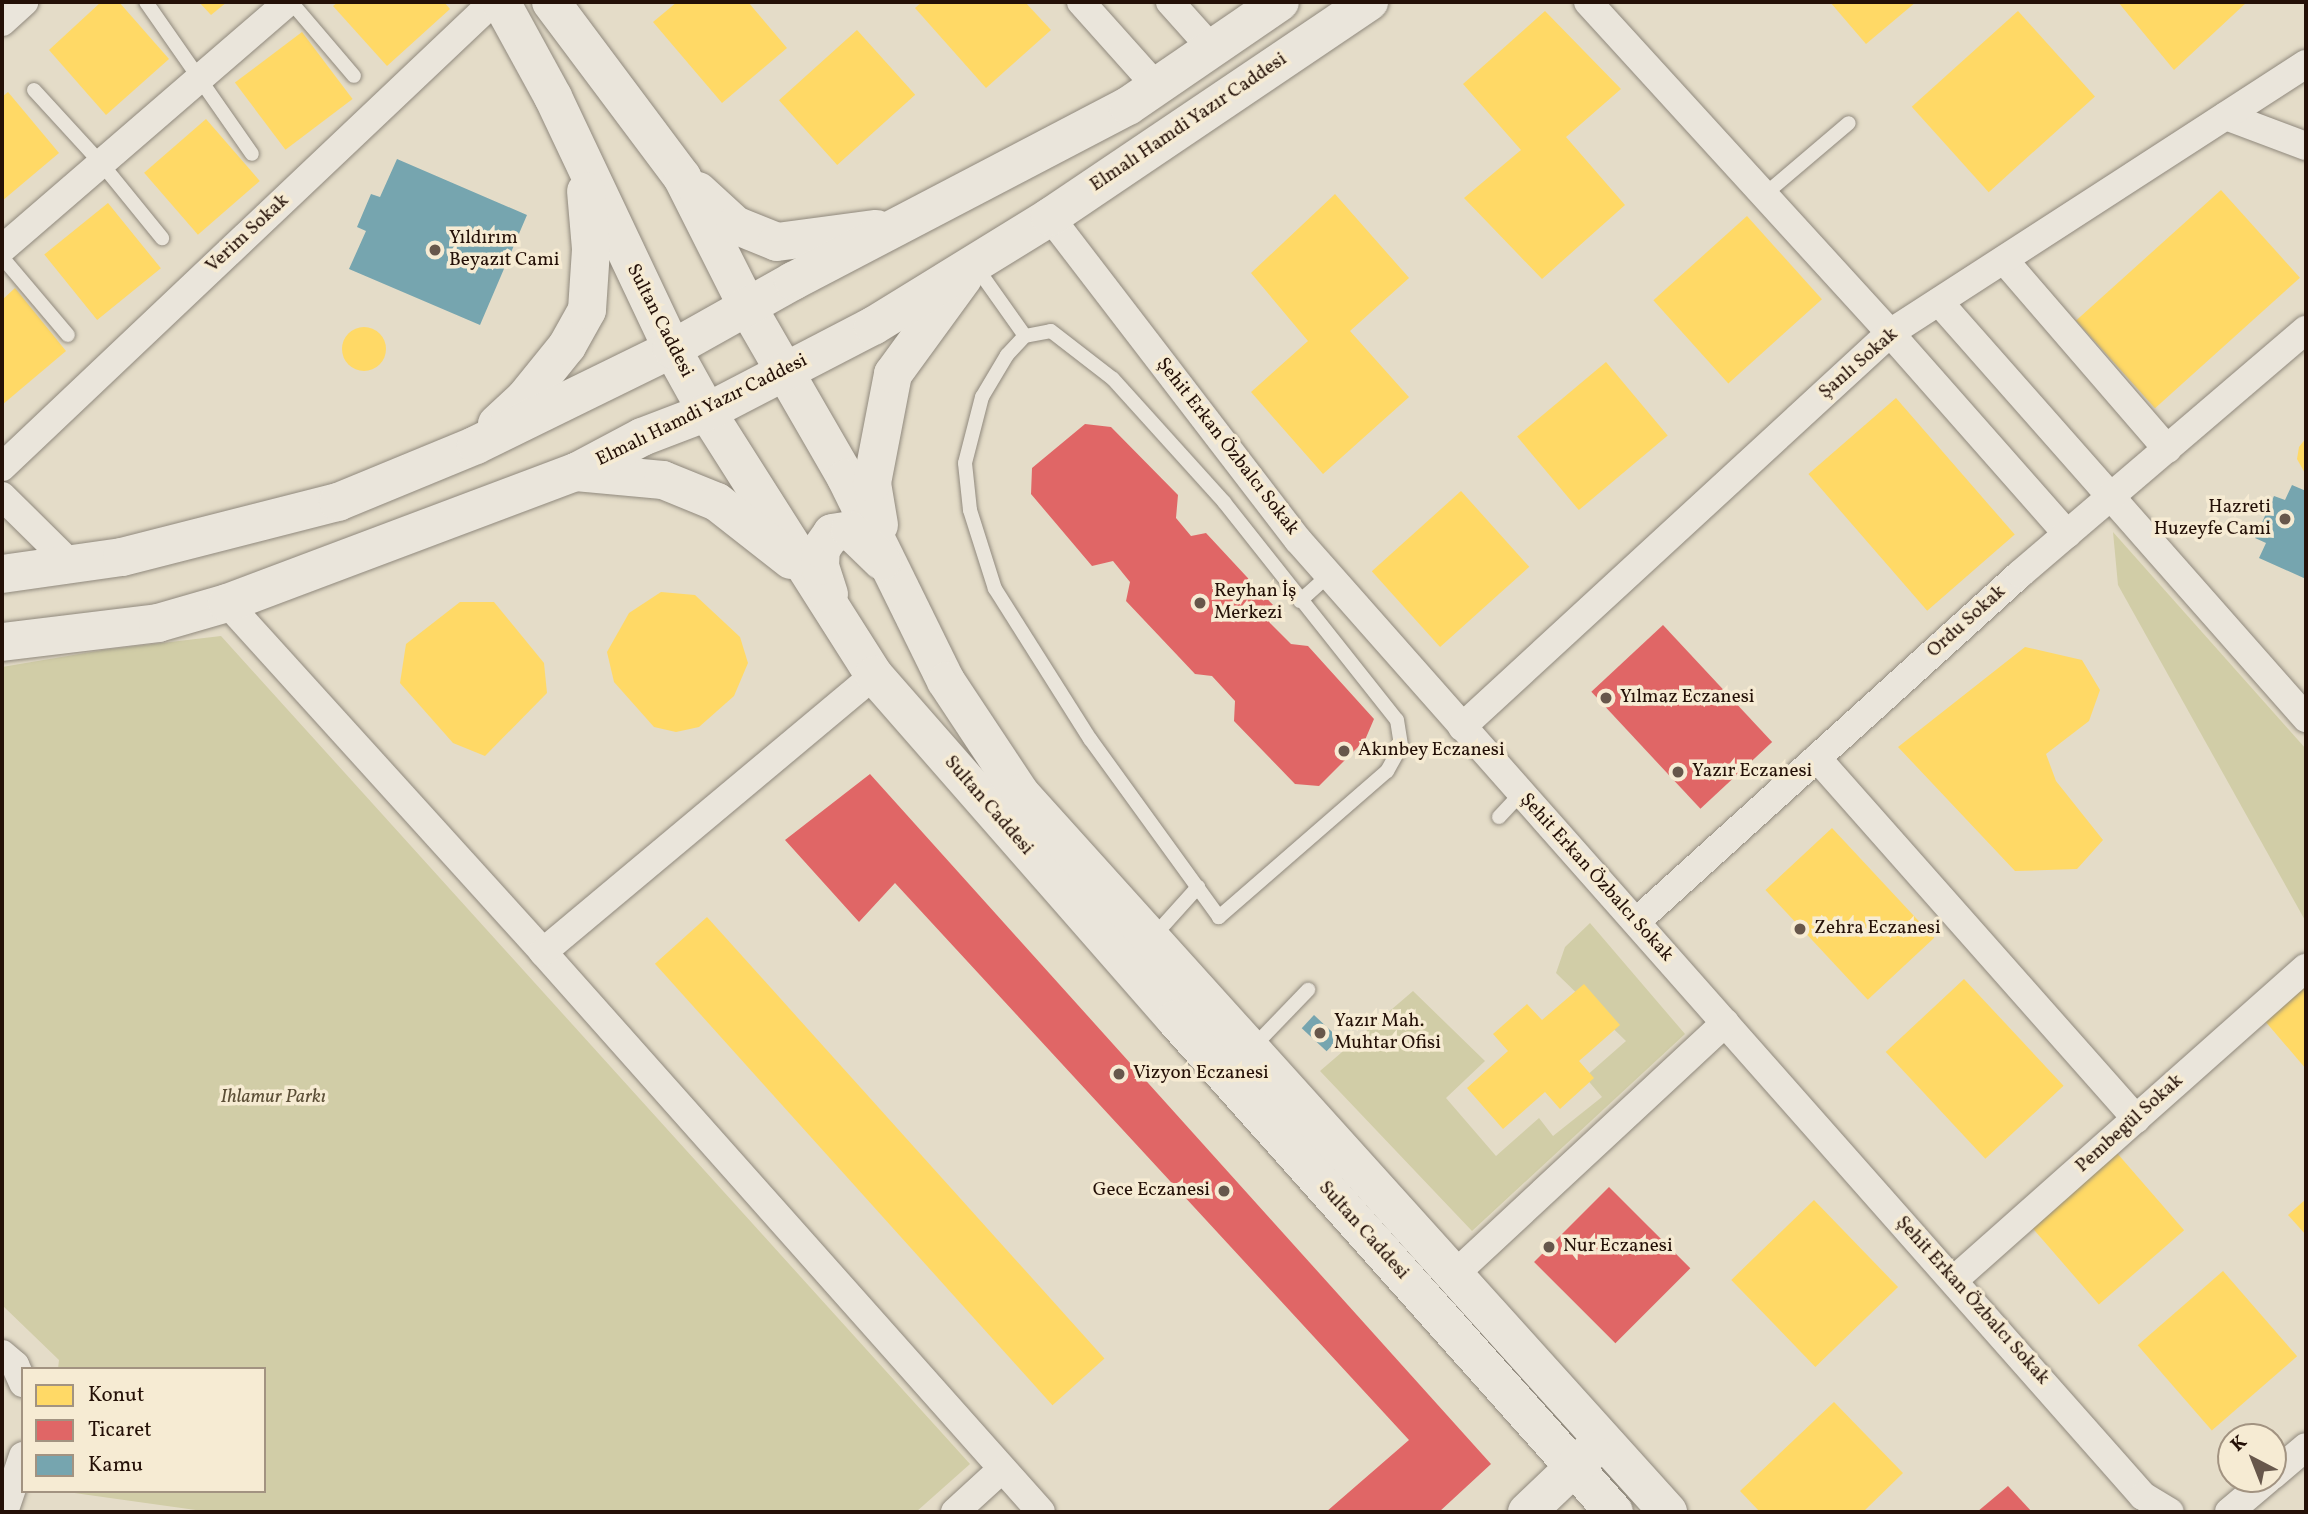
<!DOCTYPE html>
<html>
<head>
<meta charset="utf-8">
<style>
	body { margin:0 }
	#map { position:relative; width:2308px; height:1514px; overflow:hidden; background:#e4dcc8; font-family:Vollkorn,serif }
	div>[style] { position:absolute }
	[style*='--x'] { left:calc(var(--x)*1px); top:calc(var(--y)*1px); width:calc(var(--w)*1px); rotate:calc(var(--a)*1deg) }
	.green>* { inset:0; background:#d1cda7 }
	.homes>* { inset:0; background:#ffd966; transform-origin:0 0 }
	.round { border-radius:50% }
	.shops>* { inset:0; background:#e06666; transform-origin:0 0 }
	.public>* { inset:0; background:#76a5af; transform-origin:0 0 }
	.roads { filter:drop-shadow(0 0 2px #90897d) drop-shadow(0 0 2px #90897d) }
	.lane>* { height:14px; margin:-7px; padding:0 7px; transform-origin:7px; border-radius:7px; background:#eae5db }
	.street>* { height:28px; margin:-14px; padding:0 14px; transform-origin:14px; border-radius:14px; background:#eae5db }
	.secondary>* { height:38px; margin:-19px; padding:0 19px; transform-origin:19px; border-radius:19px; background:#eae5db }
	.dots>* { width:19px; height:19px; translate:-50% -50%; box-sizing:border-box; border:4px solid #f6ebd3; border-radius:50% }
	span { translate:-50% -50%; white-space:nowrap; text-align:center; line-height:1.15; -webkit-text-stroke:7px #f6ebd3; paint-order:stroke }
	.street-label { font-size:19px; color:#241007 }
	.poi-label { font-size:19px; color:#241007 }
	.left { translate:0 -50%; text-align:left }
	.right { translate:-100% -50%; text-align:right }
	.park-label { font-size:19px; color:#5b4e36; font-style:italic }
	.frame { position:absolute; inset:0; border:4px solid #241007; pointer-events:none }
	.legend { position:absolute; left:21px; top:1367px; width:245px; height:126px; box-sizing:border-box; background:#f6ebd3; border:2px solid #a29381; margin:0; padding:9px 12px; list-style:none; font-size:21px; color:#241007 }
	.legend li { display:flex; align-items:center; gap:14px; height:35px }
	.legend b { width:35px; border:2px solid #a29381 }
	.north { position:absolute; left:2217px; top:1423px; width:70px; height:70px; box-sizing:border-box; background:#f6ebd3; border:2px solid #a29381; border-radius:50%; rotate:318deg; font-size:19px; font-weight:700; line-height:28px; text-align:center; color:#241007 }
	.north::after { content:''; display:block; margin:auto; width:24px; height:32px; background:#67574b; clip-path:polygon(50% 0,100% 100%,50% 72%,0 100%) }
</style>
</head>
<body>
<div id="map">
	<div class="green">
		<i style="clip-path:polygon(2113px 532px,2306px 749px,2306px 922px,2118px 585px)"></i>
		<i style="clip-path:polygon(221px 636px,970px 1464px,916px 1512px,210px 1512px,60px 1491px,264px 1491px,264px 1369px,58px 1369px,59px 1360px,2px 1305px,2px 667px,103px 650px)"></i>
		<i style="clip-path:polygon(1590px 923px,1685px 1034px,1472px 1231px,1320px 1071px,1413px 991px,1485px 1061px,1446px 1098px,1496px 1156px,1539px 1118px,1553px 1136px,1602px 1097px,1585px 1077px,1626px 1041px,1556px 973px,1565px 947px)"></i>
	</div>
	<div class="homes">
		<i style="clip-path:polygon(101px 2px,119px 2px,169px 59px,106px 115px,49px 50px)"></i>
		<i style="clip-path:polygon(199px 2px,227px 2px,211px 15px)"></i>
		<i style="clip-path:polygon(338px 2px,444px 2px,450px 9px,387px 66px,333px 6px)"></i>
		<i style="clip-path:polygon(677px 2px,748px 2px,787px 48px,722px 103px,653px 22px)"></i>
		<i style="clip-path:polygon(922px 2px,1025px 2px,1051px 30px,986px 88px,915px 8px)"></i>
		<i style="clip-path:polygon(1830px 2px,1916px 2px,1866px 44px)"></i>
		<i style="clip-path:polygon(2118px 2px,2247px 2px,2174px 70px)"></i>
		<i style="clip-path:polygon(1545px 11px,1621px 89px,1566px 137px,1625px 205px,1542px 279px,1464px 198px,1521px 150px,1463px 84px)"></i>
		<i style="left:2018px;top:11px;width:115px;height:143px;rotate:48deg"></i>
		<i style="left:857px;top:30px;width:87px;height:105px;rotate:48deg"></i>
		<i style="left:302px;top:32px;width:84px;height:84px;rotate:53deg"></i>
		<i style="clip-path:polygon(8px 92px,59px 153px,2px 201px,2px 97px)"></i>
		<i style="left:206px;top:119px;width:82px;height:82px;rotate:49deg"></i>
		<i style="left:2221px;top:190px;width:118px;height:195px;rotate:48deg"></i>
		<i style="clip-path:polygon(1335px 194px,1409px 278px,1350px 331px,1409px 397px,1323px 474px,1251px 392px,1308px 341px,1251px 273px)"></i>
		<i style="left:108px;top:203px;width:84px;height:82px;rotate:51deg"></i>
		<i style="left:1747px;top:216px;width:112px;height:126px;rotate:48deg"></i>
		<i style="clip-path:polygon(15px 288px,66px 351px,2px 405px,2px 300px)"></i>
		<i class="round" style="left:342px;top:327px;width:44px;height:44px"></i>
		<i style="left:1606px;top:362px;width:96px;height:116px;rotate:50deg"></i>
		<i style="left:1896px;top:398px;width:181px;height:116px;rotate:49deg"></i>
		<i style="clip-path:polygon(2306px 438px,2306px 475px,2297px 459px,2299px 447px)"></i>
		<i style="left:1461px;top:491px;width:102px;height:120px;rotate:48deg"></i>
		<i style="clip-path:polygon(661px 592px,695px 595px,740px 637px,748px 663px,734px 696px,699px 727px,676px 732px,654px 727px,614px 682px,607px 652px,629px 613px)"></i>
		<i style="clip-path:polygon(460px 602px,494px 602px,544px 663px,547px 693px,485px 756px,453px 743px,400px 683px,406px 644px)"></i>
		<i style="clip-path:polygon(2025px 647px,2082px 660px,2100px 690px,2089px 721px,2046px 754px,2056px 781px,2103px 840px,2077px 869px,2015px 871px,1898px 747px)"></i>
		<i style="left:1832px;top:828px;width:150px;height:91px;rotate:47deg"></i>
		<i style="left:707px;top:917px;width:594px;height:70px;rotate:48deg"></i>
		<i style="clip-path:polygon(2306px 973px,2306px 1069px,2259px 1014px)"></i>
		<i style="left:1964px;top:979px;width:146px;height:107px;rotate:47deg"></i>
		<i style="clip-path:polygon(1584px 984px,1620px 1025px,1579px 1061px,1594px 1078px,1560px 1109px,1545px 1092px,1503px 1129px,1467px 1088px,1508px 1051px,1493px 1034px,1527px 1004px,1542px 1020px)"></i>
		<i style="left:2110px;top:1145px;width:113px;height:113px;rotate:49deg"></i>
		<i style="clip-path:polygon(2306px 1199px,2306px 1235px,2288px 1215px)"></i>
		<i style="left:1814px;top:1200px;width:121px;height:115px;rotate:46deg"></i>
		<i style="left:2223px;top:1271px;width:113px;height:113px;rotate:49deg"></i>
		<i style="clip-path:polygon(1834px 1402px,1903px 1473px,1863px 1512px,1760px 1512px,1740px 1491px)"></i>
	</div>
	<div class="shops">
		<i style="clip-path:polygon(1085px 424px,1111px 427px,1178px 495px,1176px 518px,1191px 536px,1206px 533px,1273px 605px,1270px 623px,1291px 644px,1308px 646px,1374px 719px,1365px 740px,1319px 786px,1295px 784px,1234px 721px,1235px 701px,1212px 676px,1195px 674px,1126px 601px,1130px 582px,1113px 561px,1092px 566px,1031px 494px,1032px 468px)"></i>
		<i style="left:1663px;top:625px;width:160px;height:98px;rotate:47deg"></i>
		<i style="clip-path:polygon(870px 774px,1491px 1464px,1439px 1512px,1326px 1512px,1409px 1440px,895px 883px,859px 922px,785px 840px)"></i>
		<i style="left:1609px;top:1187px;width:115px;height:106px;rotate:45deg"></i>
		<i style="clip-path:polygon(2008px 1486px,2032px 1512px,1977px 1512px)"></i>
	</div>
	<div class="public">
		<i style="clip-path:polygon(397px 159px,527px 215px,480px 325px,349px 269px,366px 231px,357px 227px,371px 194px,380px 197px)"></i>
		<i style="clip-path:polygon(2292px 485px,2306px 491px,2306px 579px,2259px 558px,2266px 543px,2255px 538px,2274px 496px,2285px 500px)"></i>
		<i style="left:1314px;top:1015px;width:34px;height:18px;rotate:43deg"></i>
	</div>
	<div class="roads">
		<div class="lane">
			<i style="--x:146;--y:2;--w:185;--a:55.1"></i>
			<i style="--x:291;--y:2;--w:97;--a:49.6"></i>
			<i style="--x:34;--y:90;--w:99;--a:47.5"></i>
			<i style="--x:101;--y:163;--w:97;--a:50.9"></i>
			<i style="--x:1764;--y:195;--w:111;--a:-40.3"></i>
			<i style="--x:2;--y:257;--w:102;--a:49.8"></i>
			<i style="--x:974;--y:264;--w:88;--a:54.7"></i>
			<i style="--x:1051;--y:331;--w:78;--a:37.7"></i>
			<i style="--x:1113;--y:379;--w:166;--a:47.9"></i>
			<i style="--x:1224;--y:502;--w:278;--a:51.6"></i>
			<i style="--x:1397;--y:720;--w:26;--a:81"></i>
			<i style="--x:1401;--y:746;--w:29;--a:119"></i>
			<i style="--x:1387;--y:771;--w:223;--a:139"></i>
			<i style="--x:1219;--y:917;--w:220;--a:-125.9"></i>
			<i style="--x:1090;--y:739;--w:178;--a:-122.3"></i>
			<i style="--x:995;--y:589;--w:83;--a:-107.6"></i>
			<i style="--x:970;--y:510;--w:47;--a:-96.1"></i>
			<i style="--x:965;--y:463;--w:68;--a:-75.6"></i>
			<i style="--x:982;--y:397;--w:49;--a:-59.2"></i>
			<i style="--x:1007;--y:355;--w:26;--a:-47"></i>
			<i style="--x:1025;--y:336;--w:26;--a:-11"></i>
			<i style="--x:1300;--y:601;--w:39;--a:-42"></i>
			<i style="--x:1499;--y:817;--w:33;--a:-47"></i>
			<i style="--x:1152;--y:938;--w:69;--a:-48"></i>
			<i style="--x:1252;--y:1048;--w:81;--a:-46"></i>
		</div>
		<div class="street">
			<i style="--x:1081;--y:2;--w:114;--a:48.2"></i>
			<i style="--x:1170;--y:2;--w:64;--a:48.1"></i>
			<i style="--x:1588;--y:2;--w:448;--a:47.6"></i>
			<i style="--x:1890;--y:333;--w:268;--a:48.6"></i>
			<i style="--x:2;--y:22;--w:30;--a:-42"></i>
			<i style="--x:2226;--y:116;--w:85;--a:20.6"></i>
			<i style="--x:1050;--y:217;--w:407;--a:52.5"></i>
			<i style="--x:1298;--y:540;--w:1276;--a:48.53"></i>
			<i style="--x:2143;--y:1496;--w:31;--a:31"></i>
			<i style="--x:2;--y:249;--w:378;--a:-40.8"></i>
			<i style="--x:2004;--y:260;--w:250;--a:49.2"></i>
			<i style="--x:1939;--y:302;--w:555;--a:48.58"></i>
			<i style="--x:2;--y:467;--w:676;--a:-43.44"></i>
			<i style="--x:2;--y:496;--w:97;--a:44.6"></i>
			<i style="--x:227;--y:603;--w:471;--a:47.8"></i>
			<i style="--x:543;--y:952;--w:749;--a:48.35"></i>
			<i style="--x:1462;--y:727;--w:582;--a:-42.63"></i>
			<i style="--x:1890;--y:333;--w:495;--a:-32.9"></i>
			<i style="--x:1817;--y:758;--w:482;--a:48.5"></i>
			<i style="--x:1636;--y:922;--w:518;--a:-42.18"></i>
			<i style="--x:2020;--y:574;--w:376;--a:-40.5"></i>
			<i style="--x:543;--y:952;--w:432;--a:-39.9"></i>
			<i style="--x:1455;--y:1274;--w:369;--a:-42.9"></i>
			<i style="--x:1954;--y:1280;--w:470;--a:-41.6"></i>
			<i style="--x:2;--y:1354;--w:17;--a:40"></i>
			<i style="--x:15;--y:1365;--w:20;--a:66"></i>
			<i style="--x:2273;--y:1475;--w:43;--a:-40.3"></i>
			<i style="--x:4;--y:1512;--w:59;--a:-71.3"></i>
			<i style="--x:955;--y:1512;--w:62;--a:-42.4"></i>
			<i style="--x:2229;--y:1512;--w:51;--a:-40.2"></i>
		</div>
		<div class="secondary">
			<i style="--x:501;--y:2;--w:108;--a:61.3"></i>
			<i style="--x:553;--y:97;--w:279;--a:64.7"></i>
			<i style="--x:672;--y:349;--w:72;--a:60.9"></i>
			<i style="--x:707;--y:412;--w:312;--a:57.6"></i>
			<i style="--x:874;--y:675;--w:457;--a:48.8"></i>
			<i style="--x:1175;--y:1019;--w:660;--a:48.32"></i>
			<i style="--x:551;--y:2;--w:219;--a:53.2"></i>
			<i style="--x:682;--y:177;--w:147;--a:63.3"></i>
			<i style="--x:748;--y:308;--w:196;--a:60"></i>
			<i style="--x:846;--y:478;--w:226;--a:63.8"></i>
			<i style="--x:946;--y:681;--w:134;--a:56.5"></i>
			<i style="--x:1020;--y:793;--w:968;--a:47.97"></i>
			<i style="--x:698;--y:191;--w:50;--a:42.6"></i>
			<i style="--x:735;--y:225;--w:45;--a:22"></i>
			<i style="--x:777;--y:242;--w:100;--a:-7.5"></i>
			<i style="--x:497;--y:424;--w:38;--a:-43"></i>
			<i style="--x:525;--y:398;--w:67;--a:-51.1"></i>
			<i style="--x:567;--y:346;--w:41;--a:-60.9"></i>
			<i style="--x:587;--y:310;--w:61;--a:-86.2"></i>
			<i style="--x:591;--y:249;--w:58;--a:-94.9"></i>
			<i style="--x:576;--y:472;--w:87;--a:5.3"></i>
			<i style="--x:663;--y:480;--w:58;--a:22.2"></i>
			<i style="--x:717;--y:502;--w:94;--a:38.1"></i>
			<i style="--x:879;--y:525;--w:43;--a:-99.5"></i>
			<i style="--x:872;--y:483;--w:111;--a:-79.1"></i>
			<i style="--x:893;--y:374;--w:119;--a:-53.9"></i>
			<i style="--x:2;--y:574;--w:121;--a:-8.1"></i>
			<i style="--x:122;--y:557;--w:223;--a:-14.3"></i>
			<i style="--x:338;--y:502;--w:149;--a:-22.4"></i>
			<i style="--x:476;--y:445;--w:218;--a:-26.1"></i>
			<i style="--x:672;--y:349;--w:139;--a:-29.3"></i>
			<i style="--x:793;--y:281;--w:378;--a:-27.6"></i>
			<i style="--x:1128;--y:106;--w:184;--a:-34.4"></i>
			<i style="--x:829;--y:594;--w:29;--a:-108"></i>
			<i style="--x:820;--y:566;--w:17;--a:-87"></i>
			<i style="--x:821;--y:549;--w:19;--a:-55"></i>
			<i style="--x:832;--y:533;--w:18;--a:-9"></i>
			<i style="--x:850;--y:530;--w:45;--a:44.1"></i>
			<i style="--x:2;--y:642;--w:157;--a:-6.9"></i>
			<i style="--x:158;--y:623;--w:72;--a:-16.2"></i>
			<i style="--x:227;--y:603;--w:373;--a:-20.6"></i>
			<i style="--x:576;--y:472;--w:75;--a:-27.9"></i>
			<i style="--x:642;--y:437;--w:70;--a:-21"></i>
			<i style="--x:707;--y:412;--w:187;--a:-27.4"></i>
			<i style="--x:873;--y:326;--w:208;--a:-31.6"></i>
			<i style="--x:1050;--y:217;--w:385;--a:-34"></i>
			<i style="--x:1527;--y:1512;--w:88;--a:-43.6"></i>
		</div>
	</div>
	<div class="dots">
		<i style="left:435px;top:250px;background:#67574b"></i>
		<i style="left:2285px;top:519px;background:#67574b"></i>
		<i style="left:1200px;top:603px;background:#67574b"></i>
		<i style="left:1606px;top:698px;background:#67574b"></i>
		<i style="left:1344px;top:751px;background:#67574b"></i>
		<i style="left:1678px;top:772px;background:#67574b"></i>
		<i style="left:1800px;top:929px;background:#67574b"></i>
		<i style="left:1320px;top:1033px;background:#67574b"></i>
		<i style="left:1119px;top:1074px;background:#67574b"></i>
		<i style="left:1224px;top:1191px;background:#67574b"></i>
		<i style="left:1549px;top:1247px;background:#67574b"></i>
	</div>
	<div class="street-label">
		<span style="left:1189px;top:123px;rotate:-34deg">Elmalı Hamdi Yazır Caddesi</span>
		<span style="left:248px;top:234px;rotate:-43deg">Verim Sokak</span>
		<span style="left:659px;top:321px;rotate:63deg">Sultan Caddesi</span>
		<span style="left:1859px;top:364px;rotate:-41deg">Şanlı Sokak</span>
		<span style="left:702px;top:411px;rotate:-26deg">Elmalı Hamdi Yazır Caddesi</span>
		<span style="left:1227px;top:447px;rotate:52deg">Şehit Erkan Özbalcı Sokak</span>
		<span style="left:1967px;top:622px;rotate:-42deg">Ordu Sokak</span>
		<span style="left:988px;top:806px;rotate:49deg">Sultan Caddesi</span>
		<span style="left:1596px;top:878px;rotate:48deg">Şehit Erkan Özbalcı Sokak</span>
		<span style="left:2130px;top:1124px;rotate:-42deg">Pembegül Sokak</span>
		<span style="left:1363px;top:1231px;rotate:48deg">Sultan Caddesi</span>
		<span style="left:1972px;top:1301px;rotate:48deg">Şehit Erkan Özbalcı Sokak</span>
	</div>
	<div class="poi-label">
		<span class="left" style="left:449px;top:250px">Yıldırım<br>Beyazıt Cami</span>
		<span class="right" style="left:2271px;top:519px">Hazreti<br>Huzeyfe Cami</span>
		<span class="left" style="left:1214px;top:603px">Reyhan İş<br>Merkezi</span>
		<span class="left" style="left:1620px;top:698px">Yılmaz Eczanesi</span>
		<span class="left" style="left:1358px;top:751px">Akınbey Eczanesi</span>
		<span class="left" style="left:1692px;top:772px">Yazır Eczanesi</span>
		<span class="left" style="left:1814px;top:929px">Zehra Eczanesi</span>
		<span class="left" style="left:1334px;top:1033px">Yazır Mah.<br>Muhtar Ofisi</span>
		<span class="left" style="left:1133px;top:1074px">Vizyon Eczanesi</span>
		<span class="right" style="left:1210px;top:1191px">Gece Eczanesi</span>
		<span class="left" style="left:1563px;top:1247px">Nur Eczanesi</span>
	</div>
	<div class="park-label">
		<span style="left:273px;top:1098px">Ihlamur Parkı</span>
	</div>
	<div class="frame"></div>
	<ul class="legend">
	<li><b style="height:19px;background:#ffd966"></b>Konut</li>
	<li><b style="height:19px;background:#e06666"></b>Ticaret</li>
	<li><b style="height:19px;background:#76a5af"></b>Kamu</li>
	</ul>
	<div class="north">K</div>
</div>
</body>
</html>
